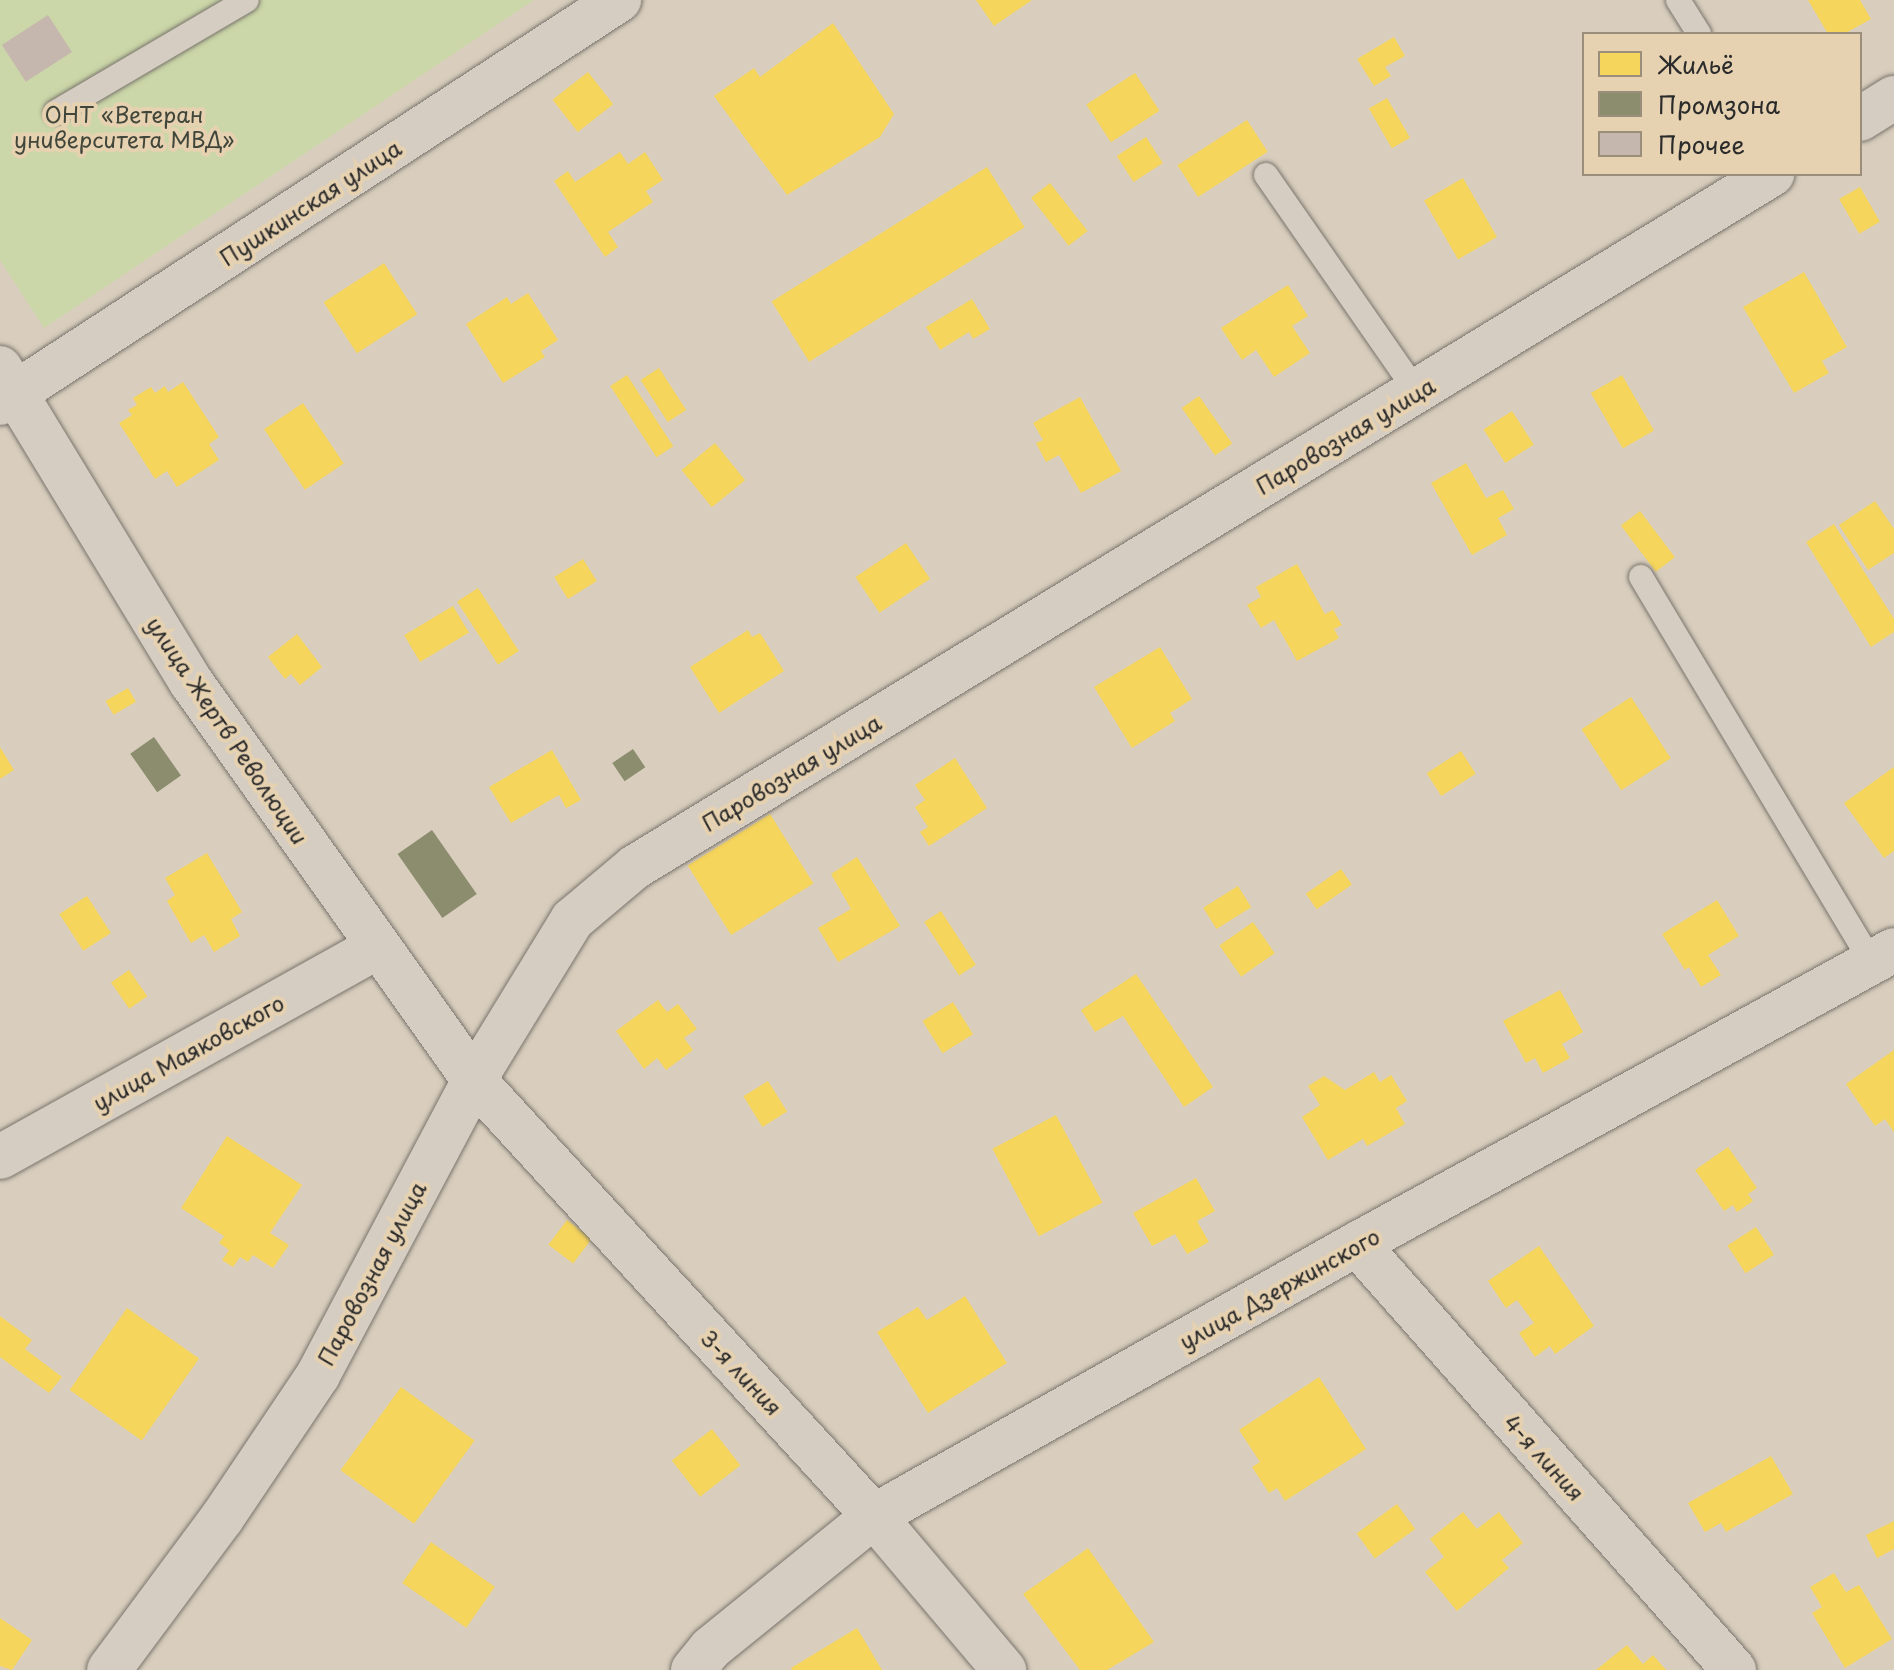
<!DOCTYPE html>
<html>
<head>
<meta charset="utf-8">
<style>
	body { margin:0 }
	#map { position:relative; width:1894px; height:1670px; overflow:hidden; background:#d9cebd; font-family:"Playpen Sans",sans-serif }
	div>[style] { position:absolute }
	[style*='--x'] { left:calc(var(--x)*1px); top:calc(var(--y)*1px); width:calc(var(--w)*1px); rotate:calc(var(--a)*1deg) }
	.green>* { inset:0; background:#cbd7a8 }
	.homes>* { inset:0; background:#f6d55c; transform-origin:0 0 }
	.industry>* { inset:0; background:#8c8c6e; transform-origin:0 0 }
	.building>* { inset:0; background:#c6b7ae; transform-origin:0 0 }
	.roads { filter:drop-shadow(0 0 2px #79746d) drop-shadow(0 0 2px #79746d) }
	.service>* { height:24px; margin:-12px; padding:0 12px; transform-origin:12px; border-radius:12px; background:#d5cdc1 }
	.minor>* { height:44px; margin:-22px; padding:0 22px; transform-origin:22px; border-radius:22px; background:#d5cdc1 }
	span { translate:-50% -50%; white-space:nowrap; text-align:center; line-height:1.15; -webkit-text-stroke:8px #e6d1b0; paint-order:stroke }
	.park-label { font-size:22px; color:#41463b }
	.street-label { font-size:22px; color:#2b2b2b }
	.legend { position:absolute; left:1582px; top:32px; width:280px; height:144px; box-sizing:border-box; background:#e6d1b0; border:2px solid #9b8f7b; margin:0; padding:10px 14px; list-style:none; font-size:24px; color:#2b2b2b }
	.legend li { display:flex; align-items:center; gap:16px; height:40px }
	.legend b { width:40px; border:2px solid #9b8f7b }
</style>
</head>
<body>
<div id="map">
	<div class="green">
		<i style="clip-path:polygon(0 0,534px 0,44px 328px,0 260px)"></i>
	</div>
	<div class="homes">
		<i style="clip-path:polygon(976px 0,1032px 0,994px 26px)"></i>
		<i style="clip-path:polygon(1808px 0,1860px 0,1871px 19px,1844px 34px,1828px 34px)"></i>
		<i style="clip-path:polygon(833px 23px,894px 114px,880px 137px,787px 195px,714px 96px,754px 68px,760px 77px)"></i>
		<i style="clip-path:polygon(1394px 37px,1405px 56px,1385px 67px,1391px 76px,1374px 86px,1357px 59px)"></i>
		<i style="left:588px;top:72px;width:41px;height:45px;rotate:52deg"></i>
		<i style="left:1135px;top:73px;width:45px;height:58px;rotate:57deg"></i>
		<i style="left:1387px;top:98px;width:46px;height:21px;rotate:60deg"></i>
		<i style="left:1247px;top:120px;width:38px;height:83px;rotate:57deg"></i>
		<i style="left:1146px;top:137px;width:31px;height:35px;rotate:57deg"></i>
		<i style="clip-path:polygon(620px 152px,628px 164px,645px 152px,663px 180px,646px 191px,653px 202px,608px 232px,618px 247px,605px 257px,554px 181px,568px 171px,575px 182px)"></i>
		<i style="left:987px;top:167px;width:71px;height:254px;rotate:58deg"></i>
		<i style="left:1463px;top:178px;width:68px;height:45px;rotate:60deg"></i>
		<i style="left:1050px;top:183px;width:61px;height:24px;rotate:52deg"></i>
		<i style="left:1860px;top:187px;width:40px;height:24px;rotate:60deg"></i>
		<i style="left:384px;top:263px;width:61px;height:72px;rotate:57deg"></i>
		<i style="clip-path:polygon(1804px 272px,1847px 347px,1822px 361px,1829px 373px,1794px 393px,1743px 307px)"></i>
		<i style="clip-path:polygon(1288px 285px,1308px 316px,1292px 326px,1310px 353px,1274px 377px,1256px 350px,1242px 360px,1221px 328px)"></i>
		<i style="clip-path:polygon(528px 293px,558px 340px,541px 351px,545px 357px,503px 383px,466px 324px,507px 297px,511px 304px)"></i>
		<i style="clip-path:polygon(972px 299px,990px 329px,973px 339px,969px 332px,940px 350px,926px 327px)"></i>
		<i style="left:659px;top:368px;width:50px;height:22px;rotate:57deg"></i>
		<i style="left:627px;top:375px;width:85px;height:20px;rotate:57deg"></i>
		<i style="left:1622px;top:375px;width:64px;height:36px;rotate:60deg"></i>
		<i style="clip-path:polygon(183px 382px,219px 437px,209px 444px,219px 460px,177px 487px,167px 471px,155px 479px,119px 423px,132px 415px,128px 410px,137px 405px,133px 398px,151px 387px,155px 393px,165px 386px,168px 392px)"></i>
		<i style="left:1199px;top:396px;width:58px;height:21px;rotate:55deg"></i>
		<i style="clip-path:polygon(1080px 397px,1121px 471px,1081px 493px,1059px 455px,1046px 462px,1036px 443px,1043px 440px,1033px 423px)"></i>
		<i style="left:303px;top:403px;width:73px;height:47px;rotate:56deg"></i>
		<i style="left:1512px;top:411px;width:40px;height:34px;rotate:57deg"></i>
		<i style="left:715px;top:443px;width:48px;height:43px;rotate:51deg"></i>
		<i style="clip-path:polygon(1466px 463px,1486px 498px,1503px 490px,1514px 509px,1498px 518px,1507px 535px,1472px 555px,1431px 483px)"></i>
		<i style="clip-path:polygon(1875px 501px,1894px 529px,1894px 553px,1868px 570px,1839px 525px)"></i>
		<i style="left:1640px;top:511px;width:58px;height:24px;rotate:53deg"></i>
		<i style="clip-path:polygon(1834px 524px,1894px 619px,1894px 632px,1871px 647px,1806px 542px)"></i>
		<i style="left:906px;top:543px;width:43px;height:61px;rotate:56deg"></i>
		<i style="left:583px;top:559px;width:26px;height:34px;rotate:58deg"></i>
		<i style="clip-path:polygon(1297px 564px,1325px 614px,1333px 610px,1342px 625px,1334px 629px,1339px 638px,1297px 661px,1274px 620px,1261px 628px,1247px 605px,1261px 597px,1256px 587px)"></i>
		<i style="left:478px;top:588px;width:75px;height:25px;rotate:57deg"></i>
		<i style="left:453px;top:606px;width:31px;height:57px;rotate:59deg"></i>
		<i style="clip-path:polygon(748px 630px,752px 637px,760px 633px,784px 671px,719px 713px,690px 667px)"></i>
		<i style="clip-path:polygon(297px 634px,322px 667px,300px 685px,291px 674px,285px 679px,268px 657px)"></i>
		<i style="clip-path:polygon(1160px 647px,1192px 699px,1170px 713px,1175px 721px,1132px 748px,1094px 687px)"></i>
		<i style="left:128px;top:688px;width:16px;height:26px;rotate:60deg"></i>
		<i style="left:1631px;top:697px;width:73px;height:59px;rotate:57deg"></i>
		<i style="clip-path:polygon(0 747px,14px 770px,0 779px)"></i>
		<i style="clip-path:polygon(552px 750px,581px 800px,566px 808px,559px 795px,511px 823px,489px 787px)"></i>
		<i style="left:1461px;top:751px;width:27px;height:41px;rotate:57deg"></i>
		<i style="clip-path:polygon(955px 758px,987px 808px,929px 846px,920px 832px,928px 827px,915px 807px,925px 800px,915px 785px)"></i>
		<i style="clip-path:polygon(1894px 767px,1894px 851px,1884px 858px,1844px 803px)"></i>
		<i style="left:770px;top:814px;width:82px;height:97px;rotate:58deg"></i>
		<i style="clip-path:polygon(207px 853px,242px 912px,231px 919px,240px 936px,214px 952px,204px 935px,191px 943px,167px 901px,175px 895px,165px 878px)"></i>
		<i style="clip-path:polygon(857px 857px,900px 926px,838px 962px,818px 928px,851px 909px,831px 874px)"></i>
		<i style="left:1341px;top:869px;width:19px;height:43px;rotate:55deg"></i>
		<i style="left:1238px;top:886px;width:25px;height:41px;rotate:58deg"></i>
		<i style="left:87px;top:896px;width:44px;height:33px;rotate:57deg"></i>
		<i style="clip-path:polygon(1717px 900px,1739px 936px,1708px 955px,1721px 975px,1701px 987px,1689px 967px,1685px 970px,1662px 934px)"></i>
		<i style="left:941px;top:911px;width:64px;height:20px;rotate:57deg"></i>
		<i style="left:1253px;top:922px;width:38px;height:41px;rotate:55deg"></i>
		<i style="left:129px;top:970px;width:32px;height:22px;rotate:55deg"></i>
		<i style="clip-path:polygon(1136px 974px,1213px 1087px,1184px 1107px,1123px 1016px,1095px 1032px,1081px 1010px)"></i>
		<i style="clip-path:polygon(1560px 990px,1583px 1032px,1562px 1044px,1570px 1058px,1543px 1073px,1535px 1058px,1526px 1063px,1503px 1021px)"></i>
		<i style="clip-path:polygon(658px 1000px,667px 1012px,678px 1004px,697px 1029px,684px 1038px,693px 1050px,666px 1070px,657px 1058px,644px 1069px,616px 1031px)"></i>
		<i style="left:953px;top:1002px;width:38px;height:36px;rotate:58deg"></i>
		<i style="clip-path:polygon(1894px 1050px,1894px 1132px,1885px 1119px,1875px 1126px,1846px 1084px)"></i>
		<i style="clip-path:polygon(1374px 1072px,1380px 1082px,1391px 1075px,1407px 1101px,1396px 1108px,1405px 1124px,1367px 1146px,1363px 1139px,1328px 1160px,1302px 1117px,1320px 1105px,1308px 1086px,1324px 1076px,1345px 1090px)"></i>
		<i style="left:768px;top:1081px;width:36px;height:29px;rotate:58deg"></i>
		<i style="left:1056px;top:1115px;width:99px;height:72px;rotate:62deg"></i>
		<i style="clip-path:polygon(227px 1136px,302px 1185px,270px 1233px,289px 1245px,273px 1268px,253px 1255px,248px 1262px,240px 1257px,233px 1267px,222px 1260px,229px 1250px,219px 1243px,224px 1236px,181px 1208px)"></i>
		<i style="clip-path:polygon(1728px 1147px,1757px 1188px,1748px 1194px,1753px 1201px,1737px 1212px,1733px 1205px,1724px 1211px,1695px 1170px)"></i>
		<i style="clip-path:polygon(1196px 1178px,1215px 1211px,1197px 1221px,1209px 1242px,1187px 1254px,1175px 1234px,1152px 1246px,1133px 1213px)"></i>
		<i style="left:567px;top:1220px;width:31px;height:31px;rotate:37deg"></i>
		<i style="left:1756px;top:1227px;width:33px;height:34px;rotate:57deg"></i>
		<i style="clip-path:polygon(1539px 1246px,1594px 1326px,1555px 1354px,1550px 1346px,1535px 1357px,1519px 1333px,1534px 1323px,1517px 1300px,1506px 1308px,1488px 1281px)"></i>
		<i style="clip-path:polygon(965px 1296px,1007px 1363px,928px 1413px,877px 1332px,918px 1307px,927px 1320px)"></i>
		<i style="left:127px;top:1308px;width:88px;height:100px;rotate:35deg"></i>
		<i style="clip-path:polygon(0 1316px,32px 1340px,25px 1349px,62px 1377px,49px 1393px,0 1357px)"></i>
		<i style="clip-path:polygon(1319px 1377px,1366px 1449px,1285px 1501px,1277px 1488px,1269px 1493px,1252px 1467px,1260px 1462px,1239px 1430px)"></i>
		<i style="left:401px;top:1387px;width:91px;height:103px;rotate:36deg"></i>
		<i style="left:712px;top:1429px;width:46px;height:51px;rotate:52deg"></i>
		<i style="clip-path:polygon(1771px 1456px,1793px 1494px,1726px 1532px,1721px 1523px,1705px 1532px,1688px 1503px)"></i>
		<i style="left:1397px;top:1504px;width:31px;height:50px;rotate:54deg"></i>
		<i style="clip-path:polygon(1463px 1512px,1477px 1529px,1499px 1512px,1523px 1543px,1502px 1560px,1509px 1568px,1457px 1611px,1425px 1572px,1444px 1557px,1430px 1539px)"></i>
		<i style="clip-path:polygon(1894px 1521px,1894px 1549px,1877px 1558px,1866px 1535px)"></i>
		<i style="left:431px;top:1542px;width:78px;height:50px;rotate:35deg"></i>
		<i style="clip-path:polygon(1088px 1548px,1154px 1642px,1107px 1670px,1080px 1670px,1023px 1594px)"></i>
		<i style="clip-path:polygon(1834px 1573px,1846px 1592px,1859px 1585px,1892px 1639px,1845px 1668px,1812px 1613px,1822px 1607px,1810px 1587px)"></i>
		<i style="clip-path:polygon(0 1618px,32px 1640px,12px 1670px,0 1666px)"></i>
		<i style="clip-path:polygon(857px 1628px,882px 1670px,792px 1670px,791px 1668px)"></i>
		<i style="clip-path:polygon(1627px 1645px,1643px 1664px,1653px 1655px,1666px 1670px,1596px 1670px)"></i>
	</div>
	<div class="industry">
		<i style="left:154px;top:737px;width:47px;height:29px;rotate:55deg"></i>
		<i style="left:633px;top:749px;width:22px;height:25px;rotate:56deg"></i>
		<i style="left:432px;top:830px;width:78px;height:42px;rotate:55deg"></i>
	</div>
	<div class="building">
		<i style="left:48px;top:15px;width:44px;height:55px;rotate:57deg"></i>
	</div>
	<div class="roads">
		<div class="service">
			<i style="--x:1678;--y:0;--w:40;--a:58"></i>
			<i style="--x:56;--y:112;--w:221;--a:-30.4"></i>
			<i style="--x:1266;--y:175;--w:263;--a:55.2"></i>
			<i style="--x:1641;--y:577;--w:448;--a:59.1"></i>
		</div>
		<div class="minor">
			<i style="--x:1860;--y:119;--w:40;--a:-32"></i>
			<i style="--x:0;--y:368;--w:368;--a:58.7"></i>
			<i style="--x:191;--y:682;--w:488;--a:54.6"></i>
			<i style="--x:474;--y:1080;--w:592;--a:47.47"></i>
			<i style="--x:874;--y:1516;--w:202;--a:49.8"></i>
			<i style="--x:0;--y:403;--w:739;--a:-33.07"></i>
			<i style="--x:0;--y:1157;--w:432;--a:-29.1"></i>
			<i style="--x:1357;--y:1244;--w:569;--a:48.49"></i>
			<i style="--x:109;--y:1670;--w:189;--a:-53.4"></i>
			<i style="--x:222;--y:1518;--w:172;--a:-56.1"></i>
			<i style="--x:318;--y:1375;--w:334;--a:-62.1"></i>
			<i style="--x:474;--y:1080;--w:188;--a:-58.5"></i>
			<i style="--x:572;--y:920;--w:82;--a:-40.1"></i>
			<i style="--x:635;--y:867;--w:1332;--a:-31.36"></i>
			<i style="--x:693;--y:1670;--w:28;--a:-51"></i>
			<i style="--x:711;--y:1648;--w:210;--a:-39"></i>
			<i style="--x:874;--y:1516;--w:554;--a:-29.39"></i>
			<i style="--x:1357;--y:1244;--w:612;--a:-28.7"></i>
		</div>
	</div>
	<div class="park-label">
		<span style="left:124px;top:126px">ОНТ «Ветеран<br>университета МВД»</span>
	</div>
	<div class="street-label">
		<span style="left:310px;top:202px;rotate:-33deg">Пушкинская улица</span>
		<span style="left:1345px;top:435px;rotate:-31deg">Паровозная улица</span>
		<span style="left:228px;top:730px;rotate:56deg">улица Жертв Революции</span>
		<span style="left:791px;top:772px;rotate:-31deg">Паровозная улица</span>
		<span style="left:188px;top:1052px;rotate:-29deg">улица Маяковского</span>
		<span style="left:371px;top:1273px;rotate:-62deg">Паровозная улица</span>
		<span style="left:1279px;top:1288px;rotate:-29deg">улица Дзержинского</span>
		<span style="left:742px;top:1372px;rotate:47deg">3-я линия</span>
		<span style="left:1545px;top:1457px;rotate:48deg">4-я линия</span>
	</div>
	<ul class="legend">
	<li><b style="height:22px;background:#f6d55c"></b>Жильё</li>
	<li><b style="height:22px;background:#8c8c6e"></b>Промзона</li>
	<li><b style="height:22px;background:#c6b7ae"></b>Прочее</li>
	</ul>
</div>
</body>
</html>
